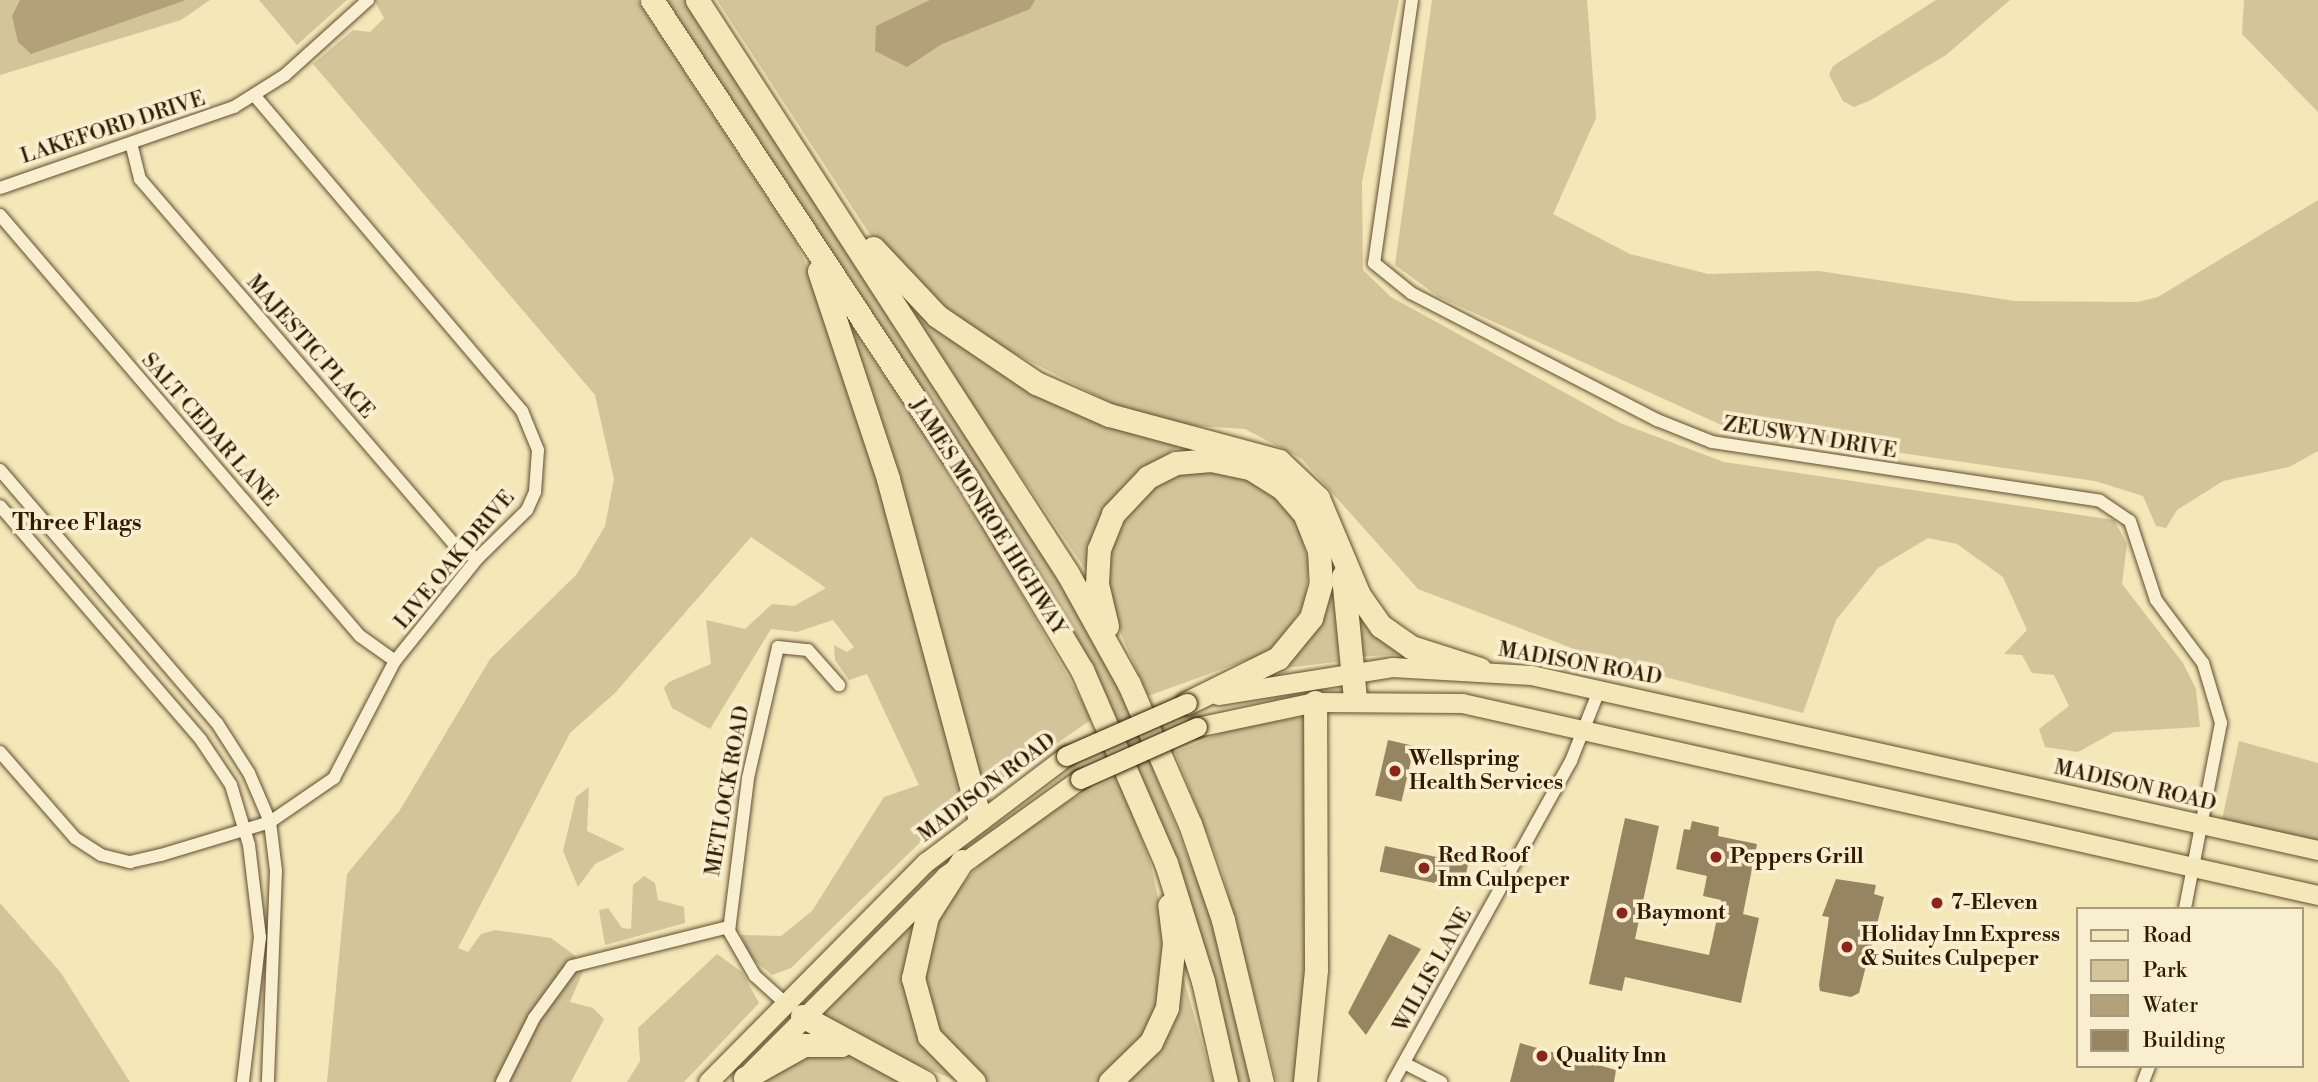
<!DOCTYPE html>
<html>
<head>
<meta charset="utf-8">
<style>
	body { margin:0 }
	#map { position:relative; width:2318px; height:1082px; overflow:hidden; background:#f4e7b8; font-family:"Libre Bodoni",serif }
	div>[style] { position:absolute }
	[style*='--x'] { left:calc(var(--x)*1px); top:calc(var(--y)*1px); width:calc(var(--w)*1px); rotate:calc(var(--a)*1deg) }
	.green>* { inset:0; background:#d3c499 }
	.water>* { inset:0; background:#b2a179 }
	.building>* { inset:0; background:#968560; transform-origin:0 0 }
	.roads { filter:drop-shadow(0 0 2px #624d2e) drop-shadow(0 0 2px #624d2e) }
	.street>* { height:12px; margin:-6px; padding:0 6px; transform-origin:6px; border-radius:6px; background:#f8efd1 }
	.primary>* { height:19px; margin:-9.5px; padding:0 9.5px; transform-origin:9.5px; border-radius:9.5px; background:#f4e7b8 }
	.highway>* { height:23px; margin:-11.5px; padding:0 11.5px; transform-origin:11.5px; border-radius:11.5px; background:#f4e7b8 }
	.bridges { filter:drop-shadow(0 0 2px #311a00) drop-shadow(0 0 2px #311a00) }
	.primary-bridge>* { height:19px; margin:-9.5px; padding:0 9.5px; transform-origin:9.5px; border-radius:9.5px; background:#f4e7b8 }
	.dots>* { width:19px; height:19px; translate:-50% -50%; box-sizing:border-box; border:4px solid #f8efd1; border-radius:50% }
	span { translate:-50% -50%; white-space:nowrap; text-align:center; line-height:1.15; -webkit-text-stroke:7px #f8efd1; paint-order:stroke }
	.street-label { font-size:21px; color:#311a00 }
	.poi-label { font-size:21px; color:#311a00; font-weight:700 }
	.left { translate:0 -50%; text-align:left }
	.neighbourhood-label { font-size:23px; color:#311a00; font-weight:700 }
	.legend { position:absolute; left:2076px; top:907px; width:228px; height:161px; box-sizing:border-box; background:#f8efd1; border:2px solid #a89a7d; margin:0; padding:9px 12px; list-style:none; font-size:21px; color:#311a00 }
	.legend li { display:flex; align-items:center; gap:14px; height:35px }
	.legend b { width:35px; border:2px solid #a89a7d }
</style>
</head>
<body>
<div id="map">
	<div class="green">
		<i style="clip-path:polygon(0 0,210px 0,181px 20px,0 75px)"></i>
		<i style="clip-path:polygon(259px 0,347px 0,297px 45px)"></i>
		<i style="clip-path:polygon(374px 0,637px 0,793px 237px,839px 331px,962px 792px,938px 825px,791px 968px,772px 975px,750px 957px,741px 935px,781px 936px,812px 911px,884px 797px,919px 785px,867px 674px,849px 680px,835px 660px,834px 645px,847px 652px,854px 647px,833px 620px,797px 632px,771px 629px,710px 729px,672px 708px,664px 688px,669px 682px,711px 664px,706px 620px,745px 629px,772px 604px,794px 606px,826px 588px,751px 537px,615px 693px,570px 733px,458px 948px,468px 952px,481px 934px,495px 930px,551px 938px,574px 955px,584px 969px,570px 1002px,593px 1008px,604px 1019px,571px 1082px,327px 1082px,347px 874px,400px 810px,490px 659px,577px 574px,605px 526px,614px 479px,595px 395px,313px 64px,353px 30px,370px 32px,384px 18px)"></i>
		<i style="clip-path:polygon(662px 0,687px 0,1027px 523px,1124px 695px,1214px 924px,1253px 1082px,1235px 1082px,1162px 828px,1115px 717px,1059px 612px,976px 474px)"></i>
		<i style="clip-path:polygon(717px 0,1399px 0,1362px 182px,1363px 270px,1391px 297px,1620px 423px,1724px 462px,2114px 520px,2127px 544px,2122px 584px,2183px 663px,2196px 689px,2200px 727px,2114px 732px,2078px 752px,2045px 747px,2039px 729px,2069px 706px,2054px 675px,2032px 673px,2022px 655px,2004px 654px,2027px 630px,2003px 577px,1957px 544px,1928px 538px,1878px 568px,1836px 620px,1803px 713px,1608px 662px,1418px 589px,1302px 459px,1245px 429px,1180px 425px,1113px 404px,983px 337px,927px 292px,869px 233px)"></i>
		<i style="clip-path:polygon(1432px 0,1587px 0,1596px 118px,1553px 214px,1630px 254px,1708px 274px,1819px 271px,2015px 301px,2137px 302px,2158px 297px,2318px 200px,2318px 451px,2289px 467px,2223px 481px,2177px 510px,2166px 528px,2156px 526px,2143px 496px,2095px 481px,1728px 428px,1439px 297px,1395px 265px)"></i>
		<i style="clip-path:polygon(1936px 0,2010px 0,1946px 55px,1871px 100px,1854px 107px,1843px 101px,1829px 75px,1833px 66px)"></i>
		<i style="clip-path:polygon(2244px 0,2318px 0,2318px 112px,2242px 34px)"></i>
		<i style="clip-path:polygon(916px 310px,1181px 445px,1142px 470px,1088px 573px,915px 321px)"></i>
		<i style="clip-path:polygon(843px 313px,972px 508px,1092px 719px,983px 795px)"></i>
		<i style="clip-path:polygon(1210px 467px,1259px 479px,1296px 517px,1309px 564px,1305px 604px,1272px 651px,1148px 696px,1108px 604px,1109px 534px,1155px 480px)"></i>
		<i style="clip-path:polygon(1332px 593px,1340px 595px,1344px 661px,1277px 669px,1320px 622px)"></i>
		<i style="clip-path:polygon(1354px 598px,1420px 653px,1357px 657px)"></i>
		<i style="clip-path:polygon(1305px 716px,1311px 863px,1301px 1082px,1277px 1082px,1222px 871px,1175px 752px,1229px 730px)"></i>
		<i style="clip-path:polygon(2239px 741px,2318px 763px,2318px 842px,2222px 820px)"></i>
		<i style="clip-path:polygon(1119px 776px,1151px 865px,1166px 934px,1154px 1026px,1098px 1082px,988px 1082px,954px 1059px,923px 1001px,927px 925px,987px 856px,1066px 802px)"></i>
		<i style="clip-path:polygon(589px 787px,587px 831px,625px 849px,595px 864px,578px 887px,563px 851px,576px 797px)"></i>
		<i style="clip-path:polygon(644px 876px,655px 883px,658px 900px,684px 907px,685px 923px,605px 945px,599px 910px,608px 908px,622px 928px,631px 929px,633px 885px)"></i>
		<i style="clip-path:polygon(0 903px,61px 973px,130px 1082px,0 1082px)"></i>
		<i style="clip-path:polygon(916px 909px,928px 1050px,960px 1082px,828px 1028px,820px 1010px)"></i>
		<i style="clip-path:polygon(717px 954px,742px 972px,759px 1003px,684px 1082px,627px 1082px,640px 1061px,638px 1028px)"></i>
		<i style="clip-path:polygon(1177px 955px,1213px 1082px,1123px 1082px)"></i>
		<i style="clip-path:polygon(840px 1050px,911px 1082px,757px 1082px,786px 1058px)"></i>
	</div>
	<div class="water">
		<i style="clip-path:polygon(20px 0,186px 0,31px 54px,18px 42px,12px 16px)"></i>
		<i style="clip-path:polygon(930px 0,1035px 0,1030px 9px,942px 44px,907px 67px,875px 51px,876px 26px)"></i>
	</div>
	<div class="building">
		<i style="left:1388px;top:740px;width:27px;height:57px;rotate:13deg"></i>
		<i style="clip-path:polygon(1625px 818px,1659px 826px,1635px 939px,1709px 955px,1721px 900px,1703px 896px,1707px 876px,1676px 869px,1684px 829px,1690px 830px,1692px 821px,1719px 827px,1718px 836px,1757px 844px,1743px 914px,1759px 918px,1741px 1003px,1625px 977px,1622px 991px,1589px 984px)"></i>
		<i style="left:1385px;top:846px;width:85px;height:26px;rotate:12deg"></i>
		<i style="clip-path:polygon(1836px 879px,1876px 885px,1874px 894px,1884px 897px,1859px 993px,1851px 997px,1820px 991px,1819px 985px,1829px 917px,1822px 916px)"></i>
		<i style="clip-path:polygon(1389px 934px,1421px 949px,1366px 1035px,1348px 1013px)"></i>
		<i style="clip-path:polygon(1520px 1043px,1616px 1070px,1614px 1082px,1510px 1082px)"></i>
	</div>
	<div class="roads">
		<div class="street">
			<i style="--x:1412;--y:0;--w:266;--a:98.2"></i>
			<i style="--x:1374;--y:263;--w:48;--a:39"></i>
			<i style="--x:1411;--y:293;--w:277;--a:27.3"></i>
			<i style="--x:1657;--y:420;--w:59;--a:21.8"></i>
			<i style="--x:1712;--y:442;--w:392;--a:8.6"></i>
			<i style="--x:2100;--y:501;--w:36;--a:34"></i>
			<i style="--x:2130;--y:521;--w:83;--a:71.8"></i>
			<i style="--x:2156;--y:600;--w:79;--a:53.3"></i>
			<i style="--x:2203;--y:663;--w:63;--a:73.3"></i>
			<i style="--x:2221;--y:723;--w:189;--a:101"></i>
			<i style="--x:132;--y:147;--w:33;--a:76"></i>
			<i style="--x:140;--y:179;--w:481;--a:49.3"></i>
			<i style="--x:454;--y:544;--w:27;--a:33"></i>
			<i style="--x:0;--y:188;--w:248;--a:-19.1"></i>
			<i style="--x:234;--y:107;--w:60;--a:-32.1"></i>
			<i style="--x:285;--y:75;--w:112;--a:-42.1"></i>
			<i style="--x:0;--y:215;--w:554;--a:49.47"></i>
			<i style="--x:360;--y:636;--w:43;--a:35.5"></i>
			<i style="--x:0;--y:470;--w:333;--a:49.4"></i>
			<i style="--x:217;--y:723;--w:59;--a:57.4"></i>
			<i style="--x:249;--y:773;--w:53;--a:66.8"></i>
			<i style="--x:270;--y:822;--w:49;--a:83"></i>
			<i style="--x:276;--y:871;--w:211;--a:92.2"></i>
			<i style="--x:0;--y:506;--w:308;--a:49.3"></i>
			<i style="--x:201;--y:740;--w:54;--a:56.3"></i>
			<i style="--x:231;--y:785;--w:63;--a:73.3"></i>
			<i style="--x:249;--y:845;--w:93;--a:83.2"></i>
			<i style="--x:260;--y:937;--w:146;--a:96.7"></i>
			<i style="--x:0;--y:752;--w:114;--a:48.9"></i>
			<i style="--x:75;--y:838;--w:31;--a:33"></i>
			<i style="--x:101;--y:855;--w:30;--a:14"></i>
			<i style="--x:130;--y:862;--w:32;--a:-13"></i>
			<i style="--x:161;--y:855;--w:114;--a:-16.8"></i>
			<i style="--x:270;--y:822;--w:78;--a:-34.5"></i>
			<i style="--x:334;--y:778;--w:132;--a:-62.5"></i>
			<i style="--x:395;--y:661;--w:131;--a:-51.2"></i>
			<i style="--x:477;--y:559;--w:70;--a:-44.4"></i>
			<i style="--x:527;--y:510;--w:20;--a:-66"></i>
			<i style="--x:535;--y:492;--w:42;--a:-85.9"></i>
			<i style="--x:538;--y:450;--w:42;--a:-112.3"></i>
			<i style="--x:522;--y:411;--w:414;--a:-130.3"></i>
			<i style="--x:784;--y:1002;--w:39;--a:-138"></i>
			<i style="--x:755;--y:976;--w:52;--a:-120"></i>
			<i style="--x:729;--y:931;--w:154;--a:-82.9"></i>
			<i style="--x:748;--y:778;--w:134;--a:-77.1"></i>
			<i style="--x:778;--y:647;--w:30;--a:6"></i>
			<i style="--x:808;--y:650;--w:47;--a:48.5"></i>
			<i style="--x:1404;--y:1063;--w:42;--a:27.2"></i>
			<i style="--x:502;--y:1082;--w:72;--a:-63.4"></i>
			<i style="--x:534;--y:1018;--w:64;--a:-53.8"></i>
			<i style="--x:572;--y:966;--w:162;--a:-14"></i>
			<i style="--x:1393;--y:1082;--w:367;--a:-61"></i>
			<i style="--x:1571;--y:761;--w:79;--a:-68.3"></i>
			<i style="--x:2143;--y:1082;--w:17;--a:-69"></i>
		</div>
		<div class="primary">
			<i style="--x:1218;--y:695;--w:176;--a:-9.1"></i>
			<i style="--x:1392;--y:667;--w:139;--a:3.3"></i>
			<i style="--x:1531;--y:675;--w:806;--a:12.54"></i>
			<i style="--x:1197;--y:727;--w:121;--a:-12"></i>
			<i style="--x:1315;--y:702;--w:147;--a:0.4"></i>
			<i style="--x:1462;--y:703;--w:877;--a:12.64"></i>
			<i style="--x:751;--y:1071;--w:275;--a:-45.1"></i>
			<i style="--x:945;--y:876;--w:166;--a:-35.7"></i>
			<i style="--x:708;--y:1082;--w:310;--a:-45.3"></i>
			<i style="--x:926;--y:862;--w:176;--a:-37.1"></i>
		</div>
		<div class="highway">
			<i style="--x:652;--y:0;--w:572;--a:56.62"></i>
			<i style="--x:967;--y:478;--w:224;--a:59.1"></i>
			<i style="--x:1082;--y:670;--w:210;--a:66.5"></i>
			<i style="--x:1166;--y:863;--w:124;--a:72.6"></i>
			<i style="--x:1203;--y:981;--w:104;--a:77.2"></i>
			<i style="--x:697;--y:0;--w:683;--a:57.12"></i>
			<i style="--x:1068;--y:574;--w:126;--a:61"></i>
			<i style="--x:1129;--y:684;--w:153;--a:66.5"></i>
			<i style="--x:1190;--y:824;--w:102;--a:71"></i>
			<i style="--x:1223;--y:920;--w:167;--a:76.5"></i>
			<i style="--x:873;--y:248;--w:93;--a:46.7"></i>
			<i style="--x:937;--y:316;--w:120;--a:34.1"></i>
			<i style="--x:1036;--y:383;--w:80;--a:23.7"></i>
			<i style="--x:1109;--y:415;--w:176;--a:15.1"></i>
			<i style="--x:1279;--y:461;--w:54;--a:43.5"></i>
			<i style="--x:1318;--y:498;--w:105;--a:67.1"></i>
			<i style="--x:1359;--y:595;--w:38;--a:55"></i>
			<i style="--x:1381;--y:626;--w:37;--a:35"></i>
			<i style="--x:1411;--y:647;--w:72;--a:17.7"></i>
			<i style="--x:819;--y:271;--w:219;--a:71.6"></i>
			<i style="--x:888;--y:479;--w:352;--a:74.9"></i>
			<i style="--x:1343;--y:576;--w:123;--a:84.4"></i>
			<i style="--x:1107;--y:626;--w:43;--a:-103.4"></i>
			<i style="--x:1097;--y:584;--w:35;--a:-87"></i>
			<i style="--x:1099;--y:549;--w:38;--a:-68"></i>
			<i style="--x:1113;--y:514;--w:51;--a:-46.6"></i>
			<i style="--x:1148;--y:477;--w:31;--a:-27"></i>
			<i style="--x:1176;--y:463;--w:35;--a:-5"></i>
			<i style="--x:1211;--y:460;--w:40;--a:12"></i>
			<i style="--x:1250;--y:468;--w:38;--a:32"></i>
			<i style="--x:1282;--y:488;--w:33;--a:49"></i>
			<i style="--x:1304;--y:513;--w:40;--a:68"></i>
			<i style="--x:1319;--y:550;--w:33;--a:87"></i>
			<i style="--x:1321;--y:583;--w:36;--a:106"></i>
			<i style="--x:1311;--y:618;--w:52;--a:129.5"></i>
			<i style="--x:1278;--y:658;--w:102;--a:153.7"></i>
			<i style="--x:962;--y:861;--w:65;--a:122.5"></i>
			<i style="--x:927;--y:916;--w:64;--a:102.7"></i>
			<i style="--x:913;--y:978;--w:60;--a:74.6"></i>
			<i style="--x:929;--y:1036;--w:64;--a:45.6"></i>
			<i style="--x:802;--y:1016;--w:139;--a:28.4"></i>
			<i style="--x:745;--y:1078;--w:68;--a:-29.2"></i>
			<i style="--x:804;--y:1045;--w:37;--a:0"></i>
			<i style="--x:1110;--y:1082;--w:57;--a:-44.3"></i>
			<i style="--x:1151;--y:1042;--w:38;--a:-65"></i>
			<i style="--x:1167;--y:1007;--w:64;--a:-83.8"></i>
			<i style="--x:1174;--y:943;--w:38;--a:-97"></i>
			<i style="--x:1305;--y:1082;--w:114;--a:-84.4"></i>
			<i style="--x:1316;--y:969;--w:267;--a:-90.2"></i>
		</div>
	</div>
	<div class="bridges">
		<div class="primary-bridge">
			<i style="--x:1066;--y:756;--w:132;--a:-23.7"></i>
			<i style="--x:1080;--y:779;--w:128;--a:-24"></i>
		</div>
	</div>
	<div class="dots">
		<i style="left:1395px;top:771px;background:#8f2418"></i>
		<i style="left:1716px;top:857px;background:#8f2418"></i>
		<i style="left:1424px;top:868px;background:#8f2418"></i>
		<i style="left:1937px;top:903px;background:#8f2418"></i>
		<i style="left:1622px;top:913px;background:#8f2418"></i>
		<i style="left:1847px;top:947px;background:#8f2418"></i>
		<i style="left:1542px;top:1056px;background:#8f2418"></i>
	</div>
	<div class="street-label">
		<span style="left:113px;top:128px;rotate:-18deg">LAKEFORD DRIVE</span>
		<span style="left:310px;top:347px;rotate:49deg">MAJESTIC PLACE</span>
		<span style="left:209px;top:430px;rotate:49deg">SALT CEDAR LANE</span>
		<span style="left:1810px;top:438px;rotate:9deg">ZEUSWYN DRIVE</span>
		<span style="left:988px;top:517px;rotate:58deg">JAMES MONROE HIGHWAY</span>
		<span style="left:455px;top:560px;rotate:-50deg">LIVE OAK DRIVE</span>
		<span style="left:1580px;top:664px;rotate:10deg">MADISON ROAD</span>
		<span style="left:2135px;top:786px;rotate:13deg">MADISON ROAD</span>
		<span style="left:987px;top:788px;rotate:-37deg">MADISON ROAD</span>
		<span style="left:728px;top:791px;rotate:-80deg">METLOCK ROAD</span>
		<span style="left:1433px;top:970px;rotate:-61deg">WILLIS LANE</span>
	</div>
	<div class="poi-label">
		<span class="left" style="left:1409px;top:771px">Wellspring<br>Health Services</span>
		<span class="left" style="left:1438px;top:868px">Red Roof<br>Inn Culpeper</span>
		<span class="left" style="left:1730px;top:857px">Peppers Grill</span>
		<span class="left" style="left:1951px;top:903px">7-Eleven</span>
		<span class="left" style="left:1636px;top:913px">Baymont</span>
		<span class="left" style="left:1861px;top:947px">Holiday Inn Express<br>&amp; Suites Culpeper</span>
		<span class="left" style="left:1556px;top:1056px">Quality Inn</span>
	</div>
	<div class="neighbourhood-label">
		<span style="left:77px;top:523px">Three Flags</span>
	</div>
	<ul class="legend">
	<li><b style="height:9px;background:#f4e7b8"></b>Road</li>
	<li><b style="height:19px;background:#d3c499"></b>Park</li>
	<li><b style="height:19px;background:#b2a179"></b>Water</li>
	<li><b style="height:19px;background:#968560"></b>Building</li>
	</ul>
</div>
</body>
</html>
